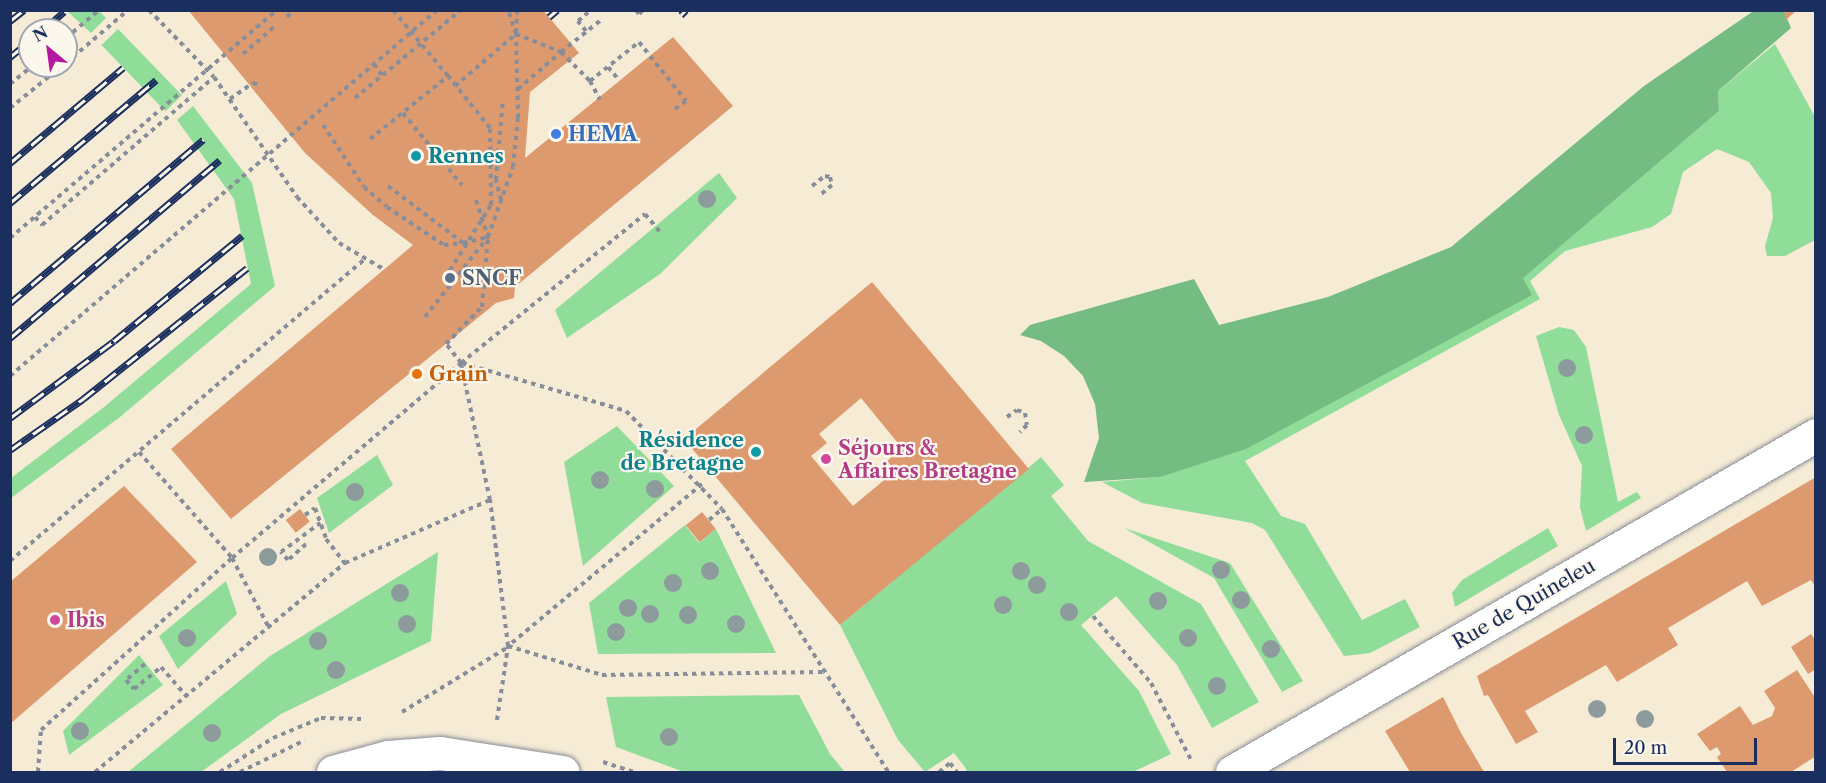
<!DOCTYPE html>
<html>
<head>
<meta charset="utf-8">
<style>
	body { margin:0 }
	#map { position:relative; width:1826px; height:783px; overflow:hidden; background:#f6ebd5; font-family:"Libre Caslon Text",serif }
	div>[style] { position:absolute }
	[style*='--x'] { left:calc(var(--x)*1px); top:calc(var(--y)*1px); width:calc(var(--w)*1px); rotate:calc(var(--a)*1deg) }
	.green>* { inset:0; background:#90dd9a; transform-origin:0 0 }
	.forest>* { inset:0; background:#74bc82 }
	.building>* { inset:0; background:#dd9a6f; transform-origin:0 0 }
	.path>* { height:4px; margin-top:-2px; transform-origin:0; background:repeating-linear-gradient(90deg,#888d9a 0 4.5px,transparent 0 9px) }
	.roads { filter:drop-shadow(0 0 2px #888d9a) drop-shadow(0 0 2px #888d9a) }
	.minor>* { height:33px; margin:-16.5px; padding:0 16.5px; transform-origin:16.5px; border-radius:16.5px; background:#fff }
	.rail>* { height:7px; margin-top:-3.5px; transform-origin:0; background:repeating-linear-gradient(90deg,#fbf7ec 0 14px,#1b2f5e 0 28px); box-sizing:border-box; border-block:2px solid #1b2f5e }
	.path-bridge>* { height:4px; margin-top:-2px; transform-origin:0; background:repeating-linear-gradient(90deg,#888d9a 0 4.5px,transparent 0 9px) }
	.trees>* { width:18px; height:18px; margin:-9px; border-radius:50%; background:#8e9b9c }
	.dots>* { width:16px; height:16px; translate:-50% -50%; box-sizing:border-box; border:3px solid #fbf7ec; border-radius:50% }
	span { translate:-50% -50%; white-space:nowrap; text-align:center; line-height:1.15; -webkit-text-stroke:4.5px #fbf7ec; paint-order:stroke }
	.shop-label { font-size:20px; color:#366cbe; font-weight:700 }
	.left { translate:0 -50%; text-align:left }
	.culture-label { font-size:20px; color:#0d838f; font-weight:700 }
	.right { translate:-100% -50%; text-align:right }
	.service-label { font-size:20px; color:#4e5e75; font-weight:700 }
	.food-label { font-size:20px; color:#c56008; font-weight:700 }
	.hotel-label { font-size:20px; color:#b23c85; font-weight:700 }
	.street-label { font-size:20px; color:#1b2f5e }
	.frame { position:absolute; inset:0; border:12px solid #1b2f5e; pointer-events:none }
	.north { position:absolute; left:18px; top:18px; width:60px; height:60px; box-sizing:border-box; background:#fbf7ec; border:2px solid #a1a7b3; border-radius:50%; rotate:331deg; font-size:16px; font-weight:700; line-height:24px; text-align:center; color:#1b2f5e }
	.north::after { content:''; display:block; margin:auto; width:21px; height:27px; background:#b5179e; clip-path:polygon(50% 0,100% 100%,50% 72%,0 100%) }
	.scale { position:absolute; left:1613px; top:738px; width:144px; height:27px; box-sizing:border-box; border:3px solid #1b2f5e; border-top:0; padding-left:8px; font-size:18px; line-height:21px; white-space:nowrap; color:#1b2f5e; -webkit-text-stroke:4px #fbf7ec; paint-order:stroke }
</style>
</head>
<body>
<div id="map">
	<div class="green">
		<i style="clip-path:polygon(67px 11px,99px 11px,106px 18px,91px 33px)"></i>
		<i style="left:118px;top:29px;width:92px;height:23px;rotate:46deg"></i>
		<i style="clip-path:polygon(1775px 44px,1815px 117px,1815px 240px,1785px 256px,1767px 256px,1765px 246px,1773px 218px,1771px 193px,1749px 162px,1717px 149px,1683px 172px,1671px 214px,1652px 227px,1565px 251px,1530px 281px,1540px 299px,1245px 461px,1281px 516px,1305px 524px,1362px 620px,1405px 599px,1420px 627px,1370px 653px,1344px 656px,1265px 530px,1252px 523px,1142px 503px,1102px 482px,1160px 477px,1531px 295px,1522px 278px,1719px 111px,1718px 91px)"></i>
		<i style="clip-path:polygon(193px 106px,252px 183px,275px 286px,120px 417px,11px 498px,11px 478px,104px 407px,251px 284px,234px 199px,177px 120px)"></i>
		<i style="clip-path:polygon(719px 173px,737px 198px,660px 274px,567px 338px,555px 310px)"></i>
		<i style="clip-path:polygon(1559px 327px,1574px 330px,1586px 347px,1618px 502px,1637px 492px,1641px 498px,1586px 531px,1580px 507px,1582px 466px,1559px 415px,1536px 336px)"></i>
		<i style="clip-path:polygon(617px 426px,674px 486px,583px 566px,564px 462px)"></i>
		<i style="clip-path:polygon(377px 455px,393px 485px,329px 533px,317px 498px)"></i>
		<i style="clip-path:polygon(1041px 457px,1064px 485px,1051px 496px,1088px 541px,1201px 604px,1259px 702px,1212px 728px,1177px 665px,1116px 596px,1081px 625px,1139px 691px,1171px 754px,1133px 772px,964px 772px,967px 770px,954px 753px,925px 772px,898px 740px,840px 625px)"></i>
		<i style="clip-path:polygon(685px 525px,699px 543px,716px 529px,776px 653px,598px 654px,589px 603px)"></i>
		<i style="clip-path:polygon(1124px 528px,1230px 563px,1303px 681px,1282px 692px,1214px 578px)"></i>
		<i style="clip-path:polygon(1548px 528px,1558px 546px,1455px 607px,1452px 593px,1462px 580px)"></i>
		<i style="clip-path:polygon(438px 552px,431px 641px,281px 714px,201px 772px,128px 772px,270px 656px)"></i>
		<i style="clip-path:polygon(226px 581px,237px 614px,178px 669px,159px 636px)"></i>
		<i style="clip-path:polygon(139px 655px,163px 685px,69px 755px,63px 731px)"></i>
		<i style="clip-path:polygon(799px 695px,830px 754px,845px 772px,684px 772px,616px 747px,606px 697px)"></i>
	</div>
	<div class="forest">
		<i style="clip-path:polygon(1755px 10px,1784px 11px,1791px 28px,1718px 91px,1719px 111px,1523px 278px,1532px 295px,1246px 449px,1160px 477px,1084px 482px,1099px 438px,1095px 404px,1083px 376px,1064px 356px,1041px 341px,1020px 335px,1030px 325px,1194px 279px,1219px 325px,1328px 297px,1451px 247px,1644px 86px)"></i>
	</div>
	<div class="building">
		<i style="clip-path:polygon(188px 10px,543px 10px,579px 53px,530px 92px,525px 158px,673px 37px,733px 106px,515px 287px,514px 298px,496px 303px,231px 519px,171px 449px,413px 245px,373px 215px,305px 153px)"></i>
		<i style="clip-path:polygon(1784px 10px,1797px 10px,1786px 20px)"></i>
		<i style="clip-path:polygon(evenodd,872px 282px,1029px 469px,840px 625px,684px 439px,872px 282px,861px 398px,902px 448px,887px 461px,895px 471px,853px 506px,811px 456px,827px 443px,819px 434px,861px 398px)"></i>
		<i style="clip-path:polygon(1816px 477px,1816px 588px,1811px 580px,1762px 606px,1747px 581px,1668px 628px,1678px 645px,1617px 682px,1606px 665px,1525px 711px,1538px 732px,1516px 744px,1488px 695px,1484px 696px,1477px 676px)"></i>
		<i style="clip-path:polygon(124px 486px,197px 562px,10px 724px,10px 582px)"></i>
		<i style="left:300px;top:509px;width:16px;height:18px;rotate:52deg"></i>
		<i style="left:702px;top:512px;width:22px;height:21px;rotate:51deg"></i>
		<i style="clip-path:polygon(1811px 634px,1816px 641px,1816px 669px,1808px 674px,1791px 647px)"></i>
		<i style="clip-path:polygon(1797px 670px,1816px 699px,1816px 756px,1791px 772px,1727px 772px,1717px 757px,1721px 754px,1717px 747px,1710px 751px,1697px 734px,1740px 706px,1753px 725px,1772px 716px,1775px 708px,1764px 691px)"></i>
		<i style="clip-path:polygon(1443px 697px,1461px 733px,1484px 772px,1410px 772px,1385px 731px)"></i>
	</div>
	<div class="path">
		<i style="--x:517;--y:10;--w:24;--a:92"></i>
		<i style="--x:516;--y:34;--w:48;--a:21.8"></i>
		<i style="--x:561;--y:52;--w:51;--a:-38.7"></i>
		<i style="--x:636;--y:10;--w:5;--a:53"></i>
		<i style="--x:639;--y:14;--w:6;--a:-45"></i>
		<i style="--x:287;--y:17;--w:10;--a:-45"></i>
		<i style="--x:586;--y:31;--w:13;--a:-129"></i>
		<i style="--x:578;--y:21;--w:17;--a:-40"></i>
		<i style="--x:66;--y:38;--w:43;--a:-40.3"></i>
		<i style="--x:243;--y:54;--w:41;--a:-41.1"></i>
		<i style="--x:66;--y:63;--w:82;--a:-40.5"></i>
		<i style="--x:374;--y:64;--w:16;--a:55"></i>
		<i style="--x:608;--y:67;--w:17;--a:50"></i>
		<i style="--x:590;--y:81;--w:63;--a:-38.5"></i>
		<i style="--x:639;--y:42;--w:75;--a:51.5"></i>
		<i style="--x:686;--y:101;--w:17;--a:144"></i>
		<i style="--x:10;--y:84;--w:28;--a:-39"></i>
		<i style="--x:455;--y:86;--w:80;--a:-40.4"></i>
		<i style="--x:518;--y:89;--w:57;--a:-40.7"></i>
		<i style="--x:561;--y:52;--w:41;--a:45"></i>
		<i style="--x:590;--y:81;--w:21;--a:62"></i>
		<i style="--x:355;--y:98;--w:138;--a:-39.7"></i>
		<i style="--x:230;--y:99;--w:28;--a:-35"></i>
		<i style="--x:253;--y:83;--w:7;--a:16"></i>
		<i style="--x:10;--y:108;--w:67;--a:-38.9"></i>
		<i style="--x:403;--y:113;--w:93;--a:50.7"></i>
		<i style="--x:323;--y:125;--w:74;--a:56.5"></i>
		<i style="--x:364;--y:187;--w:30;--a:41"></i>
		<i style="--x:387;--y:207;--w:69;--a:33.7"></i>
		<i style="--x:444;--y:245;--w:19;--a:-6"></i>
		<i style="--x:370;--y:139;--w:100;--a:-38.9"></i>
		<i style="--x:448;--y:76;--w:86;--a:-129.8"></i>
		<i style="--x:388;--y:186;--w:94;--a:37.2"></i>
		<i style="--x:463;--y:243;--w:26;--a:-13"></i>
		<i style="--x:812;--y:186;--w:16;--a:-38"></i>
		<i style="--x:825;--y:176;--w:5;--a:11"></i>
		<i style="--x:830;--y:177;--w:8;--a:76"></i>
		<i style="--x:832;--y:185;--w:16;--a:140"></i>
		<i style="--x:476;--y:200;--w:38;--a:72"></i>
		<i style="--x:501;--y:200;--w:21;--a:-104"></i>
		<i style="--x:496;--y:180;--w:81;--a:-85.1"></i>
		<i style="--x:35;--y:217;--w:11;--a:49"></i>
		<i style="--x:42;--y:225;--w:227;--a:-40.7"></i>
		<i style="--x:10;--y:238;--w:351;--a:-40.5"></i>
		<i style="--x:445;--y:278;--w:86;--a:-57.8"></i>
		<i style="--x:491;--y:205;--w:77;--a:-90.7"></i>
		<i style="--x:490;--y:128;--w:67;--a:-128.9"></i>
		<i style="--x:425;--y:317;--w:102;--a:-51.8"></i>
		<i style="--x:462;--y:363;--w:171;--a:16.3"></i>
		<i style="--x:626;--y:411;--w:137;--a:45.6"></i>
		<i style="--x:722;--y:509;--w:311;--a:57.7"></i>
		<i style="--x:10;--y:376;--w:562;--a:-40.6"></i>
		<i style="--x:1007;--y:417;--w:12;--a:-35"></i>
		<i style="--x:1017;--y:410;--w:9;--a:21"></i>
		<i style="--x:1025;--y:413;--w:12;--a:81"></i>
		<i style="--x:1027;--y:425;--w:10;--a:135"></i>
		<i style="--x:139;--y:452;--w:141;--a:48.7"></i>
		<i style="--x:232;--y:558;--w:77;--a:62.1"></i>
		<i style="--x:702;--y:484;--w:253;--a:140.1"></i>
		<i style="--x:508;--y:646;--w:98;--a:17.1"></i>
		<i style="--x:602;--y:675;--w:223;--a:-0.8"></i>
		<i style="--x:305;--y:515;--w:12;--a:-35"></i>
		<i style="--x:315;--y:508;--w:33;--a:70"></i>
		<i style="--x:326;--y:539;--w:31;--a:52"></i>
		<i style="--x:709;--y:520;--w:17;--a:-40"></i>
		<i style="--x:306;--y:544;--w:24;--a:138"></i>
		<i style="--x:288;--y:560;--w:11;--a:-131"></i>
		<i style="--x:281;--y:552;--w:49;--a:-36.6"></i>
		<i style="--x:10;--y:561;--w:466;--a:-40.4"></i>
		<i style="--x:1093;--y:616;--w:89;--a:49.1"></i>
		<i style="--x:1151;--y:683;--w:87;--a:62.5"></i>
		<i style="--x:145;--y:664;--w:25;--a:140"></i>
		<i style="--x:126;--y:680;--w:12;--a:48"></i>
		<i style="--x:134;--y:689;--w:35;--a:-39"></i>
		<i style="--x:161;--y:667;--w:37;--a:49"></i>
		<i style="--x:402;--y:712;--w:124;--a:-31.5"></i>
		<i style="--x:497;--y:720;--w:75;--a:-81.5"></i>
		<i style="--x:508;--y:646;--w:147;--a:-97"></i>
		<i style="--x:490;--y:500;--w:140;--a:-102"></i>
		<i style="--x:461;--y:363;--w:24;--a:-128"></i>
		<i style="--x:446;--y:344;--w:52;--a:-45.8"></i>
		<i style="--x:482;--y:307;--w:70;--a:-85.1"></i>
		<i style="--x:488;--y:237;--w:74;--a:-70.3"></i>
		<i style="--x:513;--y:167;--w:49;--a:-84.2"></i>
		<i style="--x:518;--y:118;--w:84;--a:-91.4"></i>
		<i style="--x:516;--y:34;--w:25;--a:-108"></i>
		<i style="--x:603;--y:762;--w:33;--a:18"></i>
		<i style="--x:38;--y:772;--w:42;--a:-85.9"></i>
		<i style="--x:41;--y:730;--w:257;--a:-42"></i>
		<i style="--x:232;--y:558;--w:301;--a:-40.4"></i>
		<i style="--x:461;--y:363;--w:237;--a:-39"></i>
		<i style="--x:645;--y:214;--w:25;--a:50"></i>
		<i style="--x:95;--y:772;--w:326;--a:-39.9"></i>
		<i style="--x:345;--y:563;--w:158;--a:-23.5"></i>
		<i style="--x:220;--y:772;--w:63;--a:-32.7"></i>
		<i style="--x:273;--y:738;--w:52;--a:-22.6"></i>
		<i style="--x:321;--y:718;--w:40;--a:1.4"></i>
		<i style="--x:240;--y:772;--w:72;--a:-26.2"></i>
		<i style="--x:939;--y:772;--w:14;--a:-39"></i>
		<i style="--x:950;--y:763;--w:11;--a:52"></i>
	</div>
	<div class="roads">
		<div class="minor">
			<i style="--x:333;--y:772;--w:57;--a:-15.3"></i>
			<i style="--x:388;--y:757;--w:52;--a:-4.4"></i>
			<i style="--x:440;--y:753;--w:124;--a:8.8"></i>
			<i style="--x:1232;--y:772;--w:674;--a:-29.99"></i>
		</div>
	</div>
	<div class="rail">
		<i style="--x:681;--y:15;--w:7;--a:-45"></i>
		<i style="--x:549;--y:17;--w:11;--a:-41"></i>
		<i style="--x:10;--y:21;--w:18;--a:-38"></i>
		<i style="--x:43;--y:30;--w:28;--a:-41"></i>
		<i style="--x:10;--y:57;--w:26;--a:-39"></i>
		<i style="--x:10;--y:163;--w:148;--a:-40.1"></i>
		<i style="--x:10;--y:203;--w:191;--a:-40.1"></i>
		<i style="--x:10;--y:303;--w:253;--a:-40.2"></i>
		<i style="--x:10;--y:338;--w:275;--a:-40.3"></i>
		<i style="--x:10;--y:418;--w:129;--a:-36.5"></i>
		<i style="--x:114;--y:341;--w:166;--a:-39.4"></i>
		<i style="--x:10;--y:450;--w:89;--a:-34.9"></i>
		<i style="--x:83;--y:399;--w:210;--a:-38.6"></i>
	</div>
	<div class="path-bridge">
		<i style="--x:149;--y:10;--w:93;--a:45.9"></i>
		<i style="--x:214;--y:77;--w:146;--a:55.3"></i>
		<i style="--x:297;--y:197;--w:62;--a:47.6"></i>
		<i style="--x:339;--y:243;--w:53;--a:30.4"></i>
	</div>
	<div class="trees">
		<i style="left:707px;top:199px"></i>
		<i style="left:1567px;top:368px"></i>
		<i style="left:1584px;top:435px"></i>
		<i style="left:600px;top:480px"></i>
		<i style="left:655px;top:489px"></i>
		<i style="left:355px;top:492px"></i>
		<i style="left:268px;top:557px"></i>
		<i style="left:1221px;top:570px"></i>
		<i style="left:710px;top:571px"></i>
		<i style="left:1021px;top:571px"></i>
		<i style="left:673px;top:583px"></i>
		<i style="left:1037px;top:585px"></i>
		<i style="left:400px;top:593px"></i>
		<i style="left:1241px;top:600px"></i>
		<i style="left:1158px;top:601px"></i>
		<i style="left:1003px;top:605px"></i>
		<i style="left:628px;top:608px"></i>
		<i style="left:1069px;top:612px"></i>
		<i style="left:650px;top:614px"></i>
		<i style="left:688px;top:615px"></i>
		<i style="left:407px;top:624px"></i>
		<i style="left:736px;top:624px"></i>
		<i style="left:616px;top:632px"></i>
		<i style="left:187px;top:638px"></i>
		<i style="left:1188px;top:638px"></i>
		<i style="left:318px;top:641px"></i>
		<i style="left:1271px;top:649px"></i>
		<i style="left:336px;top:670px"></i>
		<i style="left:1217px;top:686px"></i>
		<i style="left:1597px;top:709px"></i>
		<i style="left:1645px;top:719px"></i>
		<i style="left:80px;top:731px"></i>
		<i style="left:212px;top:733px"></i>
		<i style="left:669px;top:737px"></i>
	</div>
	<div class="dots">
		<i style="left:556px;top:134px;background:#3f7fe0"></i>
		<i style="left:416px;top:156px;background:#0f9aa8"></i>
		<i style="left:450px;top:278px;background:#5c6f8a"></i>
		<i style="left:417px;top:374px;background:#e8710a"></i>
		<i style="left:756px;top:452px;background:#0f9aa8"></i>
		<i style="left:826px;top:459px;background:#d1479c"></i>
		<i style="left:55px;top:620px;background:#d1479c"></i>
	</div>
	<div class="shop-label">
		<span class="left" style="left:568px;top:134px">HEMA</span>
	</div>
	<div class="culture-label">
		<span class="left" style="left:428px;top:156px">Rennes</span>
		<span class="right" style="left:744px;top:452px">Résidence<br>de Bretagne</span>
	</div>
	<div class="service-label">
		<span class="left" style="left:462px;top:278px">SNCF</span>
	</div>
	<div class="food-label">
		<span class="left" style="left:429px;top:374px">Grain</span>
	</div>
	<div class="hotel-label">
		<span class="left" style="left:838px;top:460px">Séjours &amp;<br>Affaires Bretagne</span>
		<span class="left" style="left:67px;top:620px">Ibis</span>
	</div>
	<div class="street-label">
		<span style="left:1524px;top:604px;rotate:-30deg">Rue de Quineleu</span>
	</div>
	<div class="frame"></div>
	<div class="north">N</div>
	<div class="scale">20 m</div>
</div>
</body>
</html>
